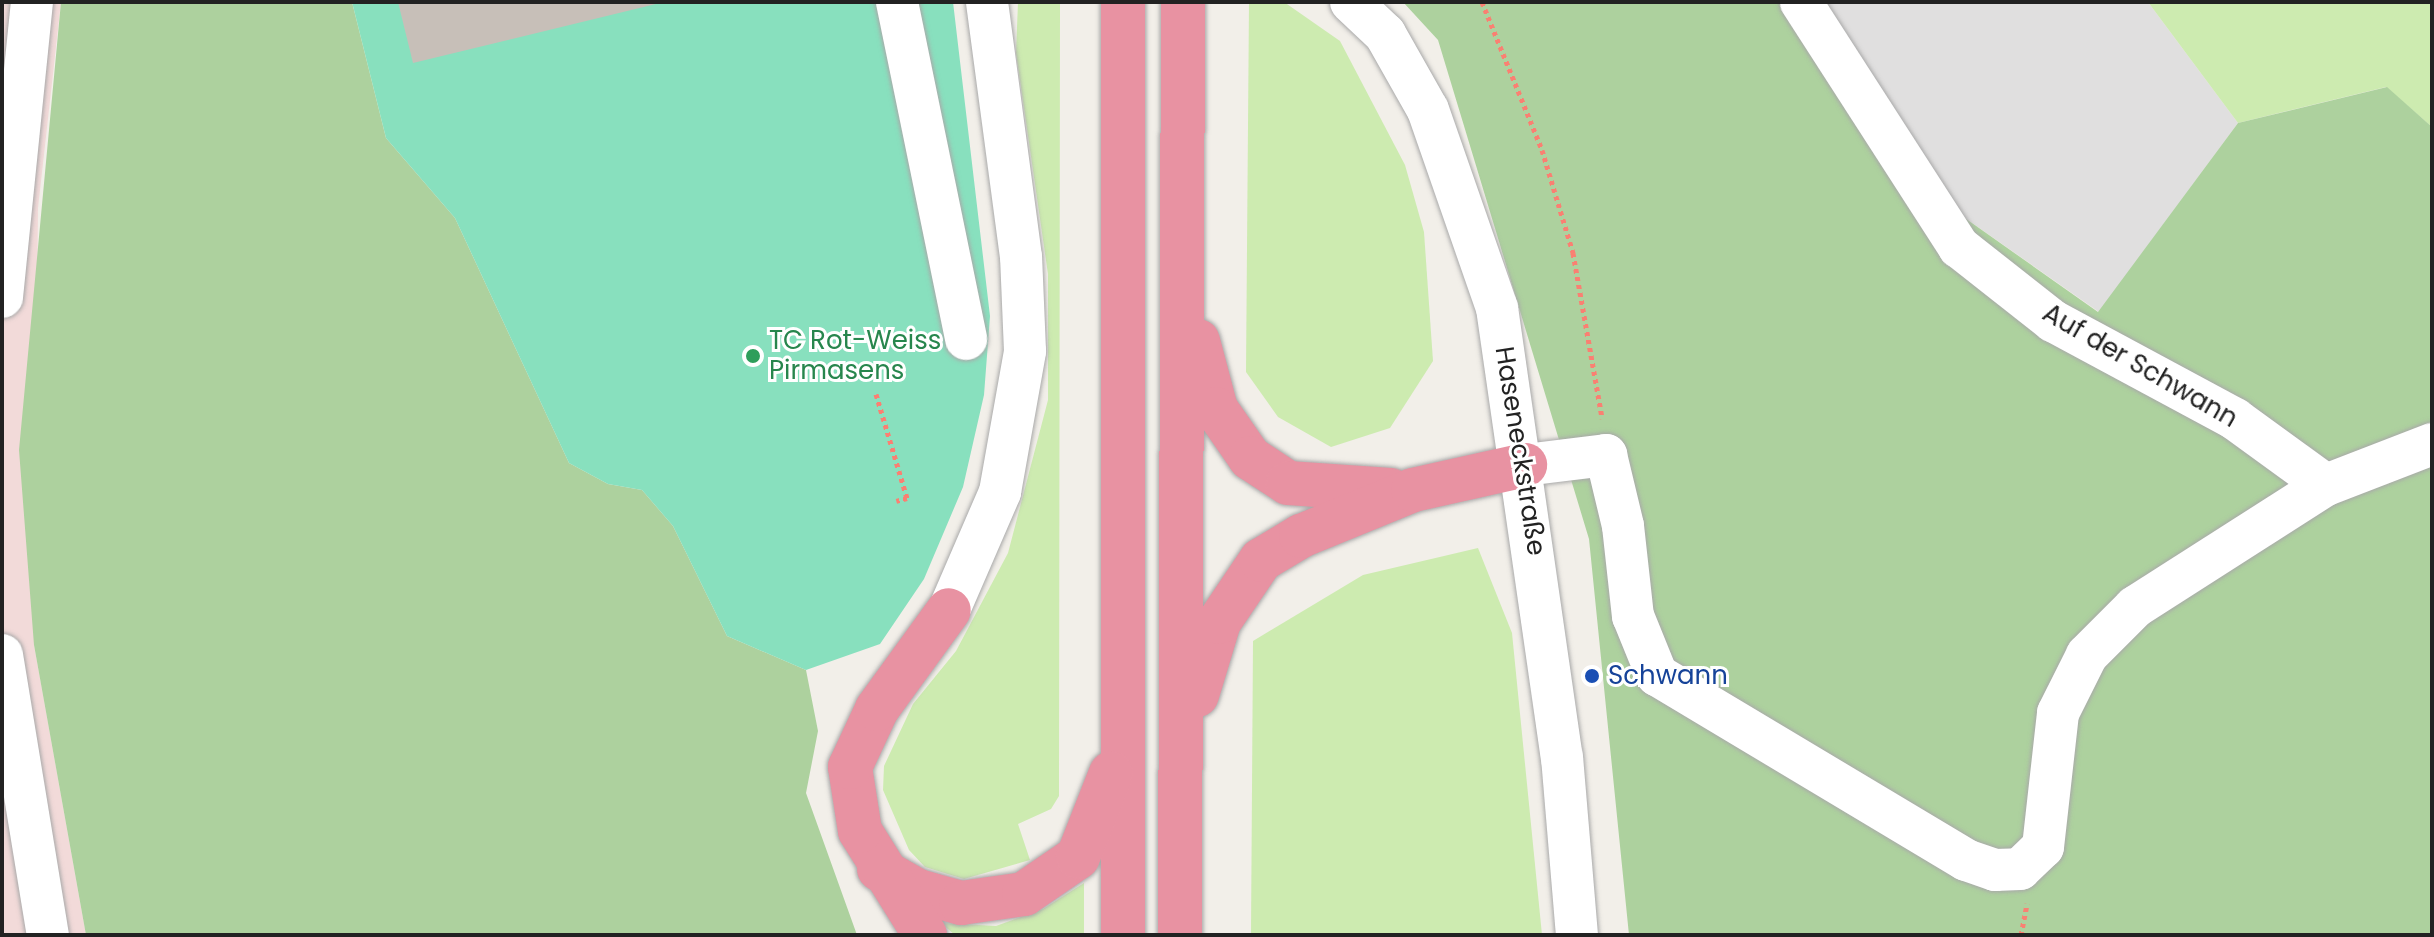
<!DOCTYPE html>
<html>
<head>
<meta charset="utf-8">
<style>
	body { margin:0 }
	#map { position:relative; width:2434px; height:937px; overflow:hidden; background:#f2efe9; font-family:Poppins,sans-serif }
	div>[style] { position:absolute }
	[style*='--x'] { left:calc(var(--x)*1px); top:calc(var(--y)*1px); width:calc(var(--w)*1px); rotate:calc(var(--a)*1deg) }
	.residential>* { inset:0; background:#e0dfdf }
	.commercial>* { inset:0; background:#f2dad9 }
	.grass>* { inset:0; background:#cdebb0 }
	.forest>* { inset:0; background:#add19e }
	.pitch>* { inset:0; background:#88e0be }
	.building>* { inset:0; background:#c7bfb8 }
	.path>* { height:5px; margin-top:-2.5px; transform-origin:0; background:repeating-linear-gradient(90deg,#fa8072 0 4px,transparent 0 8px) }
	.roads { filter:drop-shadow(0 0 2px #a9a9a9) drop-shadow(0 0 2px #a9a9a9) }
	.minor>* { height:42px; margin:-21px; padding:0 21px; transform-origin:21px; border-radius:21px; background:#fff }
	.highway>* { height:44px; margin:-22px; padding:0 22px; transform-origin:22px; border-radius:22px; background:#e892a2 }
	.dots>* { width:22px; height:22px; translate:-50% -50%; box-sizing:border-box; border:4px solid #fff; border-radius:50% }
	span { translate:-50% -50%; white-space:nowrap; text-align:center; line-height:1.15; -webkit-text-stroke:6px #fff; paint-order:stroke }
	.leisure-label { font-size:26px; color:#27864d }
	.left { translate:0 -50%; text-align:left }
	.street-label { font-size:26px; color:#222 }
	.transit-label { font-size:26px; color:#164399 }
	.frame { position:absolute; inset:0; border:4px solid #222; pointer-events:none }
</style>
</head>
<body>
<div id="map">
	<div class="residential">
		<i style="clip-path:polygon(1797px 2px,2148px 2px,2238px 123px,2099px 312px,1911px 180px)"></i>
	</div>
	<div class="commercial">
		<i style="clip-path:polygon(2px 2px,61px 2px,38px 208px,34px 645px,86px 935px,2px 935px)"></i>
	</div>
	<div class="grass">
		<i style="clip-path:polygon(1018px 2px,1060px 2px,1059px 796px,1051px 809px,1018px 824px,1030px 860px,964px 879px,925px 867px,909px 850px,883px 790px,884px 766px,913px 704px,956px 651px,1008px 553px,1048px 400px,1048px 274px,1016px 53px)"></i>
		<i style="clip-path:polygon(1249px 2px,1284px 2px,1340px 41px,1405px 165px,1424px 232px,1433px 361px,1390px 428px,1331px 447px,1278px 417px,1246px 372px)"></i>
		<i style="clip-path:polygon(2148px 2px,2432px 2px,2432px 127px,2386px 87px,2238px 123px)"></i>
		<i style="clip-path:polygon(1478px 548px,1512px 633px,1542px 935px,1251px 935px,1253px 641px,1363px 575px)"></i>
		<i style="clip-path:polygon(1084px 883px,1084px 935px,955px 935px,941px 923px,996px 926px,1043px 909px)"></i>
	</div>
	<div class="forest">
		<i style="clip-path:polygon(61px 2px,352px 2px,386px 138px,455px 218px,569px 463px,608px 484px,642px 490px,673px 526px,727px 636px,806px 670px,818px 731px,806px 793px,857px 935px,86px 935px,34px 645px,19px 450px)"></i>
		<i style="clip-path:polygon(1403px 2px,1797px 2px,1911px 180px,2098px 312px,2238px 123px,2387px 87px,2432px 127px,2432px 935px,1629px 935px,1589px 539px,1438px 40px)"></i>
	</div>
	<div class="pitch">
		<i style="clip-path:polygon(352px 2px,953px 2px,990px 316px,984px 395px,963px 487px,924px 579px,880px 644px,806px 670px,727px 636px,673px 526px,642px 490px,608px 484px,569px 463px,455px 218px,386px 138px)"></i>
	</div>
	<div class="building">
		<i style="clip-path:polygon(398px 2px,660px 2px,660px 3px,413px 63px)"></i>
	</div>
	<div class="path">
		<i style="--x:1482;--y:2;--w:160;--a:67.9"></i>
		<i style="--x:1542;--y:150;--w:108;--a:73.2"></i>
		<i style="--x:1573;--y:253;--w:168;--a:80"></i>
		<i style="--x:876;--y:394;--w:109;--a:73.4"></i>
		<i style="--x:907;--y:498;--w:11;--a:165"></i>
		<i style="--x:2021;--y:935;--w:32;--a:-79"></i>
	</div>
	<div class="roads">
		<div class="minor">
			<i style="--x:897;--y:2;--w:344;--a:78.4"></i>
			<i style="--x:1351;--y:2;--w:47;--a:43.3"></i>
			<i style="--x:1385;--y:34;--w:87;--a:60.5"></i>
			<i style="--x:1428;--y:110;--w:210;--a:70.8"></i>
			<i style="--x:1497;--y:308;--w:454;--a:81.8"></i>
			<i style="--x:1562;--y:757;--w:179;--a:85.2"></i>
			<i style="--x:1801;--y:2;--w:292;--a:57.2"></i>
			<i style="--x:1959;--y:247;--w:120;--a:38.2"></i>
			<i style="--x:2053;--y:321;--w:207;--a:28.3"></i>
			<i style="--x:2235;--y:419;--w:112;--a:36"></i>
			<i style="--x:2;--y:297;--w:297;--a:-84.2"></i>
			<i style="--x:1525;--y:465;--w:82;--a:-7"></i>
			<i style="--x:1606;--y:455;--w:73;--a:76.5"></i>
			<i style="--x:1623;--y:526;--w:91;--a:83.7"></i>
			<i style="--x:1633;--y:616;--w:64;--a:67.9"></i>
			<i style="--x:1657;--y:675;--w:360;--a:30.9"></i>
			<i style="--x:1966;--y:860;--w:31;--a:19"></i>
			<i style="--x:1995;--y:870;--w:25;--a:-2"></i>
			<i style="--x:2020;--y:869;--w:32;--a:-44"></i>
			<i style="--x:2043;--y:847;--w:135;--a:-83.6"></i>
			<i style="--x:2058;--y:713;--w:65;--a:-63.4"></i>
			<i style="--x:2087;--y:655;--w:68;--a:-45"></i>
			<i style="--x:2135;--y:607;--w:227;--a:-32.6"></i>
			<i style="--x:2326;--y:485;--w:114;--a:-21.1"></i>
			<i style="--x:949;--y:610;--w:129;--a:-66.6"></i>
			<i style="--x:1000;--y:492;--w:143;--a:-79.9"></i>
			<i style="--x:1025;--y:351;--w:94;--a:-92.4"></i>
			<i style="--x:1021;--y:257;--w:257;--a:-97.6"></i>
			<i style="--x:2;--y:655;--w:284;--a:80.7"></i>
		</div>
		<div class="highway">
			<i style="--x:1123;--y:2;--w:933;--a:90"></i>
			<i style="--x:1198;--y:341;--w:70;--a:75.2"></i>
			<i style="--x:1216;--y:409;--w:60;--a:55.2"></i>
			<i style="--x:1250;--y:458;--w:45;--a:33.3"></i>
			<i style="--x:1288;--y:483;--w:103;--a:3.9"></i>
			<i style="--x:1197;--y:695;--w:76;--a:-73.2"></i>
			<i style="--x:1219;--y:622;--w:75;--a:-55.9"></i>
			<i style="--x:1261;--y:560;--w:47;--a:-31"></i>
			<i style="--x:1301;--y:536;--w:121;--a:-22.3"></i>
			<i style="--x:1413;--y:490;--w:115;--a:-12.6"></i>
			<i style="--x:879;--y:869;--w:45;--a:29.4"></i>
			<i style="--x:918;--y:891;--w:45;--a:15.6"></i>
			<i style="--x:961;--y:903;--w:64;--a:-8.1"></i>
			<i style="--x:1024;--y:894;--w:65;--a:-34.4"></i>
			<i style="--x:1078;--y:857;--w:90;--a:-68.6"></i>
			<i style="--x:925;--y:935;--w:123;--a:-122"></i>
			<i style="--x:860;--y:831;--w:65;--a:-98.9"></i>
			<i style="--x:850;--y:767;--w:64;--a:-65"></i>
			<i style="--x:877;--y:709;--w:122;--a:-54"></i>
			<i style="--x:1180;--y:935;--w:933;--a:-89.82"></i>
		</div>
	</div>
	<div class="dots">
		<i style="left:753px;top:356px;background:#2e9e5b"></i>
		<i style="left:1592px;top:676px;background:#1a4fb4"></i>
	</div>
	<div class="leisure-label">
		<span class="left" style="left:769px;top:356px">TC Rot-Weiss<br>Pirmasens</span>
	</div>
	<div class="street-label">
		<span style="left:2140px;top:366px;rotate:30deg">Auf der Schwann</span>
		<span style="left:1520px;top:451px;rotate:81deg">Haseneckstraße</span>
	</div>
	<div class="transit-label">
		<span class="left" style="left:1608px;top:676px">Schwann</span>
	</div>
	<div class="frame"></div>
</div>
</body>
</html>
